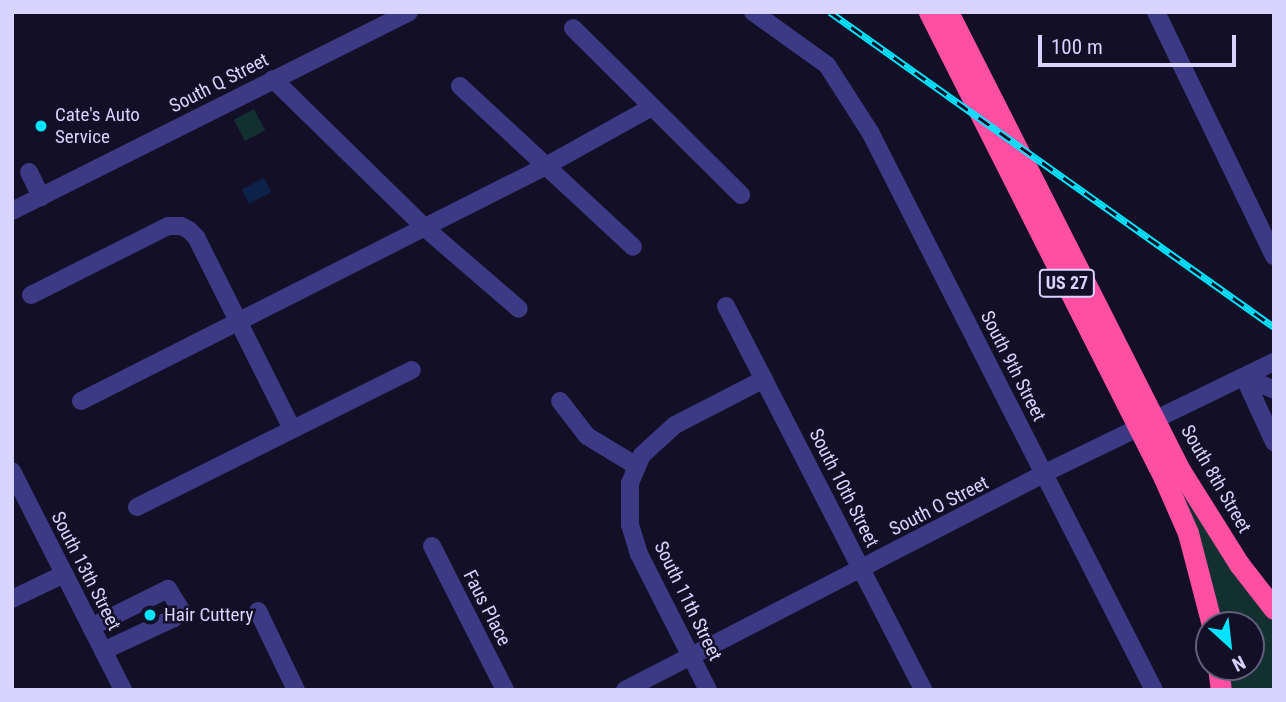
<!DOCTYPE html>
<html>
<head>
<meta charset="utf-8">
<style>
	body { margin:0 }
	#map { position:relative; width:1286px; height:702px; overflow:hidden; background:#130f26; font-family:"Roboto Condensed",sans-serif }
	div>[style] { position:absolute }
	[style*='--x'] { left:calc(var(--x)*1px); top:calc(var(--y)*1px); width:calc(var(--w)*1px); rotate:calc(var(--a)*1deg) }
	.green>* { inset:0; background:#12302f; transform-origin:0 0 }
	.water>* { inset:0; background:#0c2248; transform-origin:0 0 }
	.minor>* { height:18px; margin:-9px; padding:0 9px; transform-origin:9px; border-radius:9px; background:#3d3a85 }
	.highway>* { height:21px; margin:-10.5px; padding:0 10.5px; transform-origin:10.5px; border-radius:10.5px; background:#ff4fa3 }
	.rail>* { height:7px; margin-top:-3.5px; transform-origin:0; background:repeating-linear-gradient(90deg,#130f26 0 13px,#00e5ff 0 26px); box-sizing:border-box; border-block:2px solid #00e5ff }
	.dots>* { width:19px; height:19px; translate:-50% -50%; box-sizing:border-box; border:4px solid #130f26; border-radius:50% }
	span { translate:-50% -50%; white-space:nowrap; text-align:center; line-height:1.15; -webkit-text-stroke:5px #130f26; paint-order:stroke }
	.shield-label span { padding:2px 5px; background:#130f26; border:2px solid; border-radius:5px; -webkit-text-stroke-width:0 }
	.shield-label { font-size:18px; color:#d9d4ff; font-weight:700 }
	.street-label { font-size:19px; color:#d9d4ff }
	.poi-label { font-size:19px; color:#d9d4ff }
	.left { translate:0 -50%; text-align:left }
	.frame { position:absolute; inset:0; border:14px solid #d9d4ff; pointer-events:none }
	.north { position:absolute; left:1195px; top:611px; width:70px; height:70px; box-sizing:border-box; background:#130f26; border:2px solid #625e7d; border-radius:50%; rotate:153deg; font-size:19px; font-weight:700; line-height:28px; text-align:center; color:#d9d4ff }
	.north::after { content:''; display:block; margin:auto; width:24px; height:32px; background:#00e5ff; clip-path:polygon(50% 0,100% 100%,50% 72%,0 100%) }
	.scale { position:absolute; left:1038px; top:35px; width:198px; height:32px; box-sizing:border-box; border:4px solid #d9d4ff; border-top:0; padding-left:9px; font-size:21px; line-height:24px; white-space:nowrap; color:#d9d4ff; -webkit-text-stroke:5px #130f26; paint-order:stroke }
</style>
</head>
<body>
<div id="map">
	<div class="green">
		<i style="left:254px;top:109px;width:24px;height:23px;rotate:62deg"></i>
		<i style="clip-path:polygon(1178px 487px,1274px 621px,1274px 690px,1229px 690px,1224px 667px,1251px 667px,1251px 625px,1218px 625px)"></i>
	</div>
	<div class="water">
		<i style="left:264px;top:178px;width:16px;height:25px;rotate:63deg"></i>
	</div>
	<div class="minor">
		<i style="--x:753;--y:12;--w:91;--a:35.6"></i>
		<i style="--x:827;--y:65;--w:80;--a:57.3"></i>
		<i style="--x:870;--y:132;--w:626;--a:63.03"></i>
		<i style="--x:1156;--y:12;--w:271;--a:64.2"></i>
		<i style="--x:573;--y:28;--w:237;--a:44.8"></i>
		<i style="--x:273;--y:79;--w:211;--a:44.4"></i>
		<i style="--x:424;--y:227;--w:125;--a:40.8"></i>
		<i style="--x:460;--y:86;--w:236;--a:42.9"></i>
		<i style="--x:29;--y:172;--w:28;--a:64"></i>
		<i style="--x:12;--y:211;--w:444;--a:-26.6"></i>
		<i style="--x:31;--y:295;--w:153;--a:-26.7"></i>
		<i style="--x:168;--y:226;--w:13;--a:0"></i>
		<i style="--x:181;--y:226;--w:9;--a:27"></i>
		<i style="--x:189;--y:230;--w:10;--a:45"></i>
		<i style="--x:196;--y:237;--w:215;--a:63.4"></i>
		<i style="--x:726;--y:306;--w:432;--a:62.8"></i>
		<i style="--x:1244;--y:377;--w:72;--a:65.2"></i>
		<i style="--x:1244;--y:377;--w:33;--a:23"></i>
		<i style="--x:81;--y:401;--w:519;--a:-26.81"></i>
		<i style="--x:544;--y:167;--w:121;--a:-29.1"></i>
		<i style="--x:560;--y:401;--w:44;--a:52.4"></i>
		<i style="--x:587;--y:436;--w:56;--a:31.1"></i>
		<i style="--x:12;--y:471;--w:246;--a:63.1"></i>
		<i style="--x:137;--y:507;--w:307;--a:-26.5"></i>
		<i style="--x:432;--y:546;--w:161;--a:63.1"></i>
		<i style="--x:12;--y:599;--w:58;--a:-25.7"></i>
		<i style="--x:258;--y:611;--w:88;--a:64.3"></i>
		<i style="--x:91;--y:627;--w:86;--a:-26.3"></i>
		<i style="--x:168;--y:589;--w:25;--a:58"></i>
		<i style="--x:181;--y:610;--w:11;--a:131"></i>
		<i style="--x:174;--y:618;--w:78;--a:155.1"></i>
		<i style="--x:625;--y:690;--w:473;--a:-27.3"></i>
		<i style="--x:1045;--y:473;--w:254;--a:-25.9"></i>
		<i style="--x:708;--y:690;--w:153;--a:-116.9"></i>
		<i style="--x:639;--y:554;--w:30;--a:-107"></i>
		<i style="--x:630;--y:525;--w:42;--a:-90"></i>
		<i style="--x:630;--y:483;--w:30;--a:-67"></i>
		<i style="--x:642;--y:455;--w:45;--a:-42.3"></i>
		<i style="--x:675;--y:425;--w:100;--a:-27.3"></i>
	</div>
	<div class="highway">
		<i style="--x:929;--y:12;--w:522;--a:63.24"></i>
		<i style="--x:1164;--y:478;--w:60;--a:66.4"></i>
		<i style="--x:1188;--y:533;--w:95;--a:75.4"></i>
		<i style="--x:948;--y:12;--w:513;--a:63.14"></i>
		<i style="--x:1180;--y:470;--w:111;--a:57.9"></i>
		<i style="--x:1239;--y:564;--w:57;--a:52.1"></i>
		<i style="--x:1218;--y:667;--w:23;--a:83"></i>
	</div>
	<div class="rail">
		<i style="--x:830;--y:12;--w:544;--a:35.35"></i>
	</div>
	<div class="dots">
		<i style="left:41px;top:126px;background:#00e5ff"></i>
		<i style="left:150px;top:615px;background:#00e5ff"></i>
	</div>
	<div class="shield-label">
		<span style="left:1067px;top:283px">US 27</span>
	</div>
	<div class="street-label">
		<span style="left:219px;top:83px;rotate:-27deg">South Q Street</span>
		<span style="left:1013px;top:366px;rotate:63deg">South 9th Street</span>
		<span style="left:1216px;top:479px;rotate:60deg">South 8th Street</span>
		<span style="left:844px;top:488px;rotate:63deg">South 10th Street</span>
		<span style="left:939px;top:506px;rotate:-27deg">South O Street</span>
		<span style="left:86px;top:571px;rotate:63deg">South 13th Street</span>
		<span style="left:688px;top:601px;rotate:64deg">South 11th Street</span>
		<span style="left:487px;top:608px;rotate:63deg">Faus Place</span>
	</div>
	<div class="poi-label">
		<span class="left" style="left:55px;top:126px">Cate's Auto<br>Service</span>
		<span class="left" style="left:164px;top:615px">Hair Cuttery</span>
	</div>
	<div class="frame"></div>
	<div class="north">N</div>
	<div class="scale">100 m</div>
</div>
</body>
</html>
